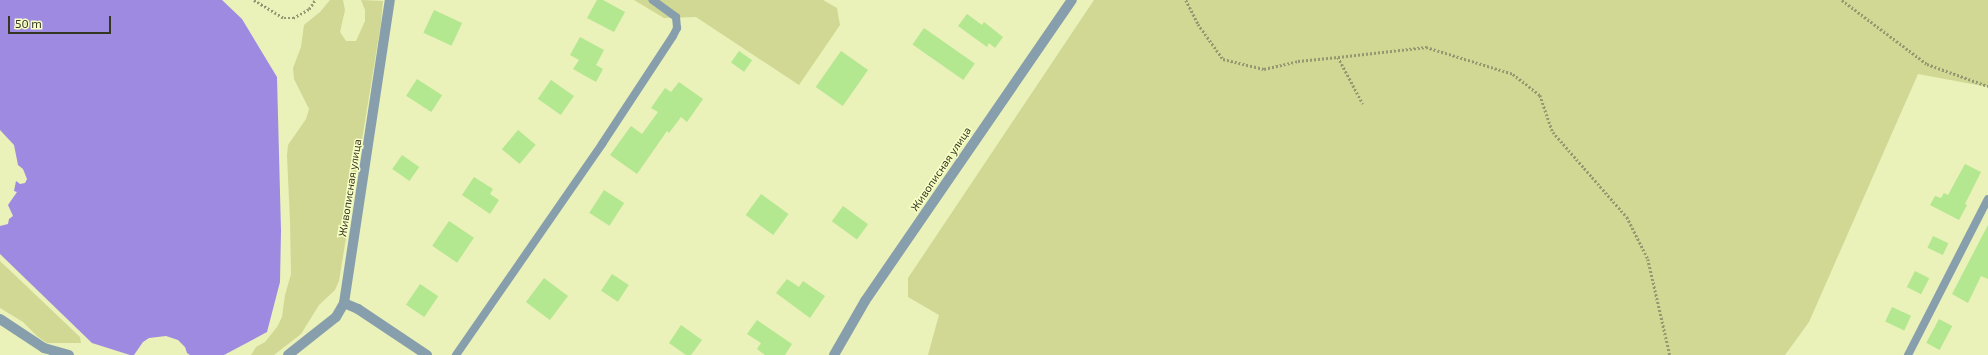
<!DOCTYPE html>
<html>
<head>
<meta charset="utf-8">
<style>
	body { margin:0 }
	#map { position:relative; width:1988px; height:355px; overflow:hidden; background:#eaf1b9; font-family:"Exo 2",sans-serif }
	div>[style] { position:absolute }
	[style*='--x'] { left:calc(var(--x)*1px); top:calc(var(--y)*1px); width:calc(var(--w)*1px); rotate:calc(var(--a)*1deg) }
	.green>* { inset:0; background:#d1d894 }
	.water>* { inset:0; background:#9e8ae1 }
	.building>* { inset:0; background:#b3e790; transform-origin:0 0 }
	.path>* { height:2.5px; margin-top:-1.25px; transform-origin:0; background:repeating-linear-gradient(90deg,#949971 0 2px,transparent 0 4px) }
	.lane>* { height:8px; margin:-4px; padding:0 4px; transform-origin:4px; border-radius:4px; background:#879fac }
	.street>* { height:10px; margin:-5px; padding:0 5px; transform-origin:5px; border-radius:5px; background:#879fac }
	span { translate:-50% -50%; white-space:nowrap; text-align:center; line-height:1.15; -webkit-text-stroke:3px #f8ffc6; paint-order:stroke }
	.street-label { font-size:11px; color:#343620 }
	.scale { position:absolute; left:8px; top:16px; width:103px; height:18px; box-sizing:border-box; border:2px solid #343620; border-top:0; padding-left:5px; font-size:12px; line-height:14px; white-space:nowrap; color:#343620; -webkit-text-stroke:3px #f8ffc6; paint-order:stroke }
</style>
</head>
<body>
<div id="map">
	<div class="green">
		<i style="clip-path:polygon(330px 0,343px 0,345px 10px,340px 32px,346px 41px,356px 41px,365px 21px,365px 10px,361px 0,383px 1px,381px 23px,339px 281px,335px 290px,319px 305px,301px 334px,274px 355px,251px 355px,256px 347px,265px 342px,277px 327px,282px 317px,285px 295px,291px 274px,290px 221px,287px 156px,288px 145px,306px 119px,309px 109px,294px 79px,293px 68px,301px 47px,304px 25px,320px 12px)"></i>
		<i style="clip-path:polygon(634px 0,823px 0,837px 8px,840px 25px,799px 85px,696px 17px,664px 18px)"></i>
		<i style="clip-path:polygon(1094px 0,1988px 0,1988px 87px,1918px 74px,1809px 322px,1785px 355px,928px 355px,939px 315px,908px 297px,908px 278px)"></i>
		<i style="clip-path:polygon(0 261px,80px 337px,81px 343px,47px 343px,38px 337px,23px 322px,0 308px)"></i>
	</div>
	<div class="water">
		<i style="clip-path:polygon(0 0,222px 0,242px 19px,277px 77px,281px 231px,280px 282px,267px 332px,224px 355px,190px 355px,187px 353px,185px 347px,178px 340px,166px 336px,149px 338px,143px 342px,134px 355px,130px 355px,92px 343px,0 254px,0 226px,8px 224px,9px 219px,13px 216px,8px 205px,17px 192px,14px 191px,16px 181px,20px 184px,25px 183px,27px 179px,23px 169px,18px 165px,14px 145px,0 130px)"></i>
	</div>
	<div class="building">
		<i style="clip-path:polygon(597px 0,603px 0,625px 12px,614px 32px,587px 18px)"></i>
		<i style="left:434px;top:10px;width:31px;height:25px;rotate:25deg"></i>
		<i style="clip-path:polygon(967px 14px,982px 25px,984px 22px,1003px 37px,995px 48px,989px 43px,987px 47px,958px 26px)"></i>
		<i style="left:924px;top:28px;width:62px;height:20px;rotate:35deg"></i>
		<i style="clip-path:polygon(580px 37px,604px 50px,596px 65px,603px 69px,596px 82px,573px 69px,579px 60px,570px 55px)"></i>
		<i style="left:739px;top:51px;width:16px;height:14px;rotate:35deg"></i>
		<i style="left:841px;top:51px;width:33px;height:44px;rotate:35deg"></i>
		<i style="left:417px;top:79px;width:30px;height:20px;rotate:33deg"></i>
		<i style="left:551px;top:80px;width:28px;height:23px;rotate:35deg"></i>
		<i style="clip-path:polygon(679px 82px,703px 99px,687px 122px,681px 117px,669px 133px,667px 131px,637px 174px,610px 155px,631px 126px,642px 134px,658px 112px,651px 108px,665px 88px,671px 92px)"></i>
		<i style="left:518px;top:130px;width:23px;height:25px;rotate:40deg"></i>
		<i style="left:402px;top:155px;width:21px;height:17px;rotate:35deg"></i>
		<i style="clip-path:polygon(1965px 164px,1981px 172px,1965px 204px,1967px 205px,1959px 220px,1930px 205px,1935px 196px,1941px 198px,1944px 193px,1948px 195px)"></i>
		<i style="clip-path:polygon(474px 177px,493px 189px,490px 194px,499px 200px,490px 214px,462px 195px)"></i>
		<i style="left:604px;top:190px;width:24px;height:27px;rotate:33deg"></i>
		<i style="left:761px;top:194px;width:34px;height:26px;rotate:36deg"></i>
		<i style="left:843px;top:206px;width:31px;height:19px;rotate:36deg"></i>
		<i style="left:449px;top:221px;width:30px;height:30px;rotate:34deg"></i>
		<i style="clip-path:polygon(1988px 225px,1988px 279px,1981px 276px,1968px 303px,1952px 294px)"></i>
		<i style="left:1933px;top:236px;width:17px;height:13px;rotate:25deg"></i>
		<i style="left:1915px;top:271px;width:16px;height:18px;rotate:27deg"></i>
		<i style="left:612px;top:274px;width:20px;height:20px;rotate:33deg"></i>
		<i style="left:544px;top:278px;width:30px;height:30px;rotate:37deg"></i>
		<i style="clip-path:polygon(787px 279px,799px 287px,803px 281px,825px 296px,810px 318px,776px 293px)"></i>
		<i style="left:420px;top:284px;width:22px;height:25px;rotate:34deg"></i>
		<i style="left:1892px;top:307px;width:21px;height:16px;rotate:25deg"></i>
		<i style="left:1939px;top:319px;width:15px;height:27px;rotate:28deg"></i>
		<i style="clip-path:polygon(757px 320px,792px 344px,785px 355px,765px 355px,757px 349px,761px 343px,747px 334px)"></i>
		<i style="clip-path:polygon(681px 325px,702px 340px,691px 355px,686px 355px,669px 343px)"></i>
	</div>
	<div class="path">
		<i style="--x:254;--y:0;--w:35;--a:31"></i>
		<i style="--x:284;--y:18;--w:9;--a:0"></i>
		<i style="--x:293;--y:18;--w:18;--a:-29"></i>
		<i style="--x:309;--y:9;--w:11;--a:-56"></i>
		<i style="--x:1186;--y:0;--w:27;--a:63"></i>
		<i style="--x:1198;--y:24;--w:43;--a:54.5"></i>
		<i style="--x:1223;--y:59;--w:42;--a:13.7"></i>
		<i style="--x:1264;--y:69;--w:35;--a:-13"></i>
		<i style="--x:1298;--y:61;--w:40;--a:-5.7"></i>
		<i style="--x:1338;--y:57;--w:53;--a:62"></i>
		<i style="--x:1842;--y:0;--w:106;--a:37"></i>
		<i style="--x:1927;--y:64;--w:65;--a:19.8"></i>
		<i style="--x:1338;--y:57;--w:89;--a:-6.5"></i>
		<i style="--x:1426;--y:47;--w:91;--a:17.2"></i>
		<i style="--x:1513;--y:74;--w:34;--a:38"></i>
		<i style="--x:1540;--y:95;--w:39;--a:71"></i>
		<i style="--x:1553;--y:132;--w:113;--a:49"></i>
		<i style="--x:1627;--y:217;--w:47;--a:63.4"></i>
		<i style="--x:1648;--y:259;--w:98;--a:77.1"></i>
	</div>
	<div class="lane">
		<i style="--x:456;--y:355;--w:257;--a:-55.3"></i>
		<i style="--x:602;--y:144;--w:129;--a:-56.7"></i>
		<i style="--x:673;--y:36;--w:9;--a:-63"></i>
		<i style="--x:677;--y:28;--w:11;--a:-95"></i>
		<i style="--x:676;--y:17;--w:29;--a:-144"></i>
		<i style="--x:1908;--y:355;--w:175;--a:-62.9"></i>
	</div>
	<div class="street">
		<i style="--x:344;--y:303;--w:15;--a:23"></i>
		<i style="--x:358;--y:309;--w:83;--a:33.7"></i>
		<i style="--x:0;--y:319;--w:53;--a:33.4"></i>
		<i style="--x:44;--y:348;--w:26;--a:16"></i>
		<i style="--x:288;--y:355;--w:61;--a:-38.4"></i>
		<i style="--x:336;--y:317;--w:16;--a:-60"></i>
		<i style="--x:344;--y:303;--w:306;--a:-81.4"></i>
		<i style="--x:834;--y:355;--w:62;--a:-60.1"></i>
		<i style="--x:865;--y:301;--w:365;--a:-55.5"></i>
	</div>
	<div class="street-label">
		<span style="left:941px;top:169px;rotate:-56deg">Живописная улица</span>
		<span style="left:350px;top:188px;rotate:-81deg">Живописная улица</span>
	</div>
	<div class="scale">50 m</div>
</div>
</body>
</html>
